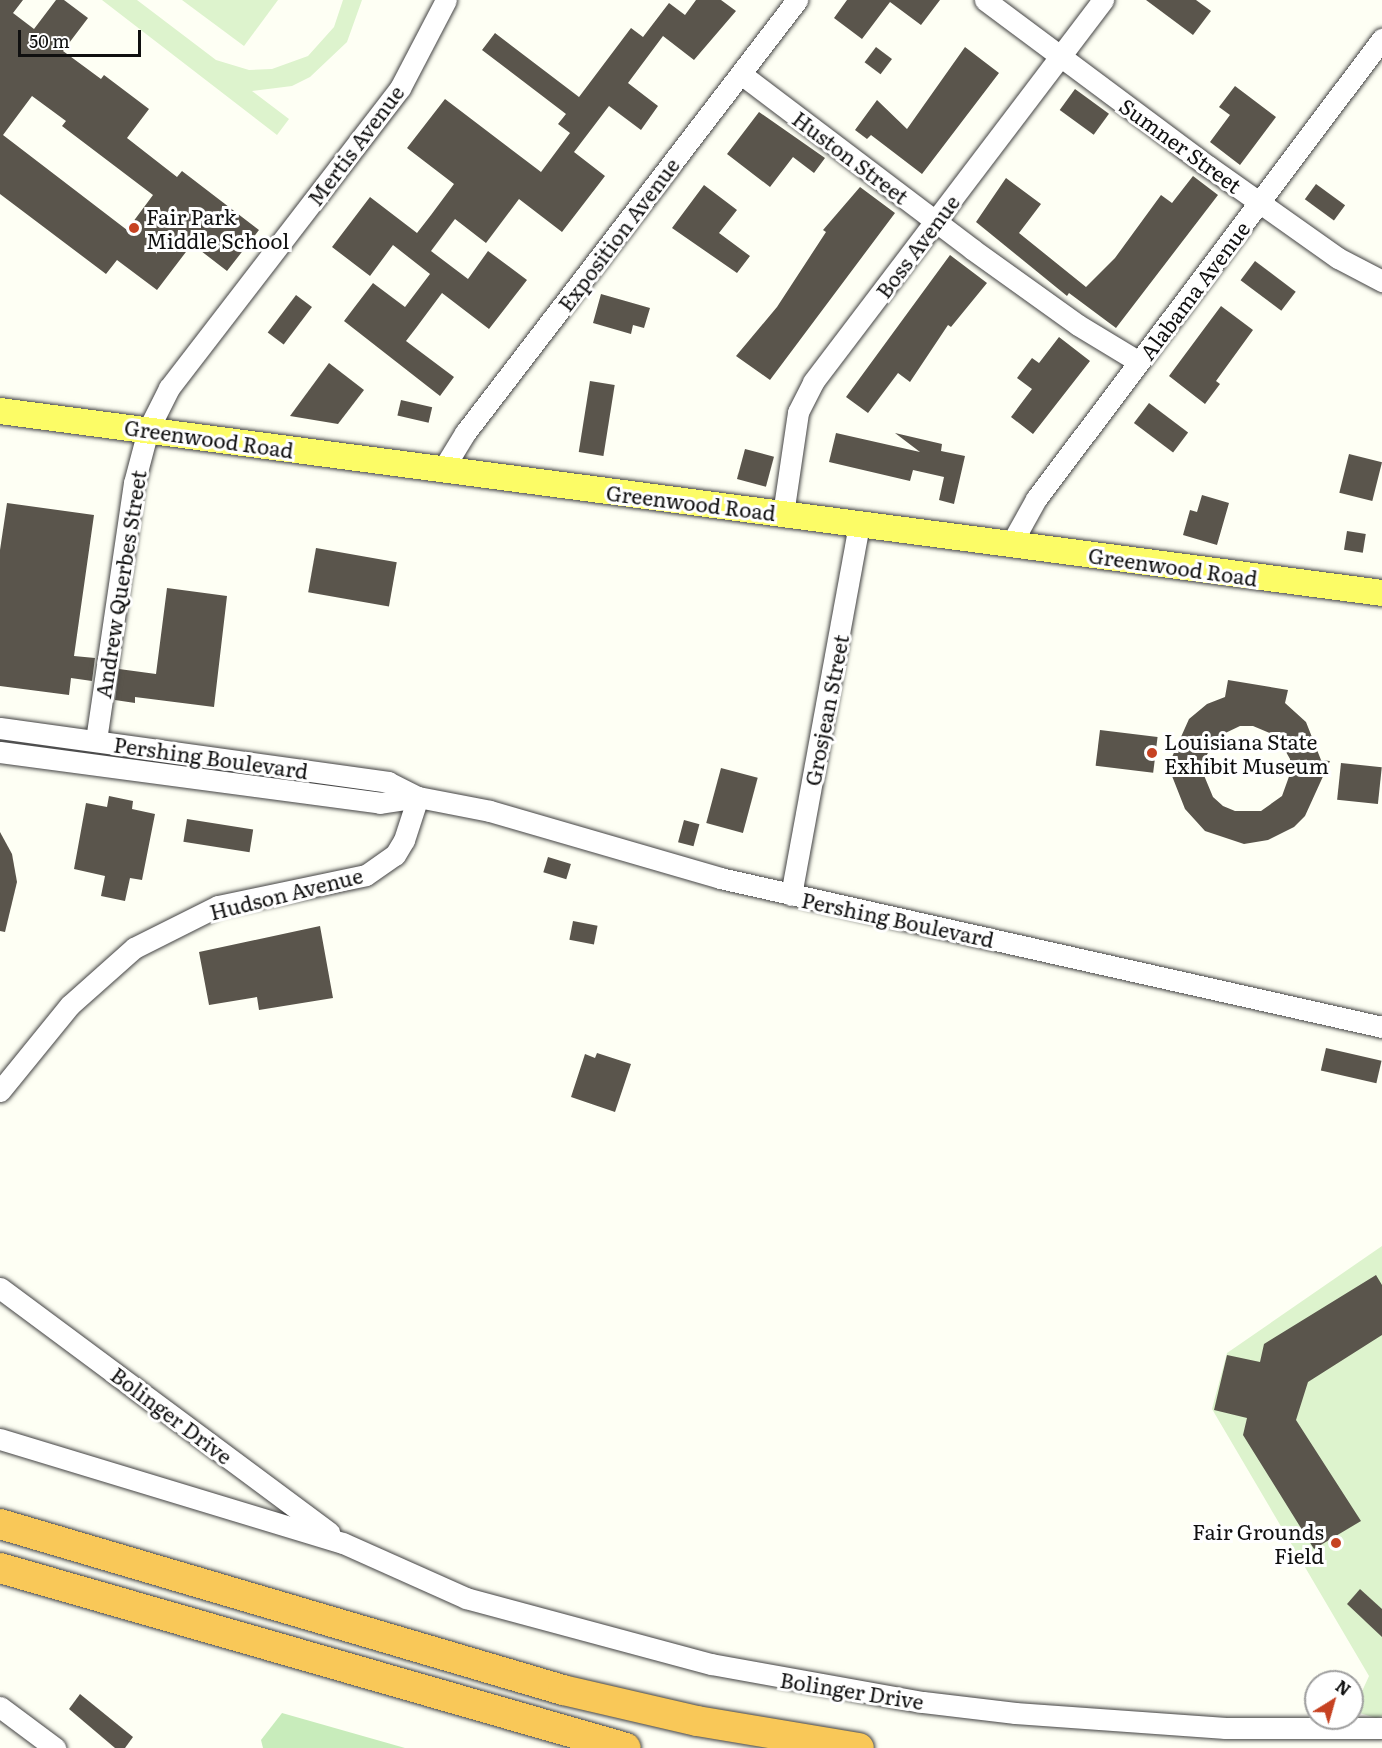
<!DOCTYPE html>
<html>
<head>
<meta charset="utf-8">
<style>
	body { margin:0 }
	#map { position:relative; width:1382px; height:1748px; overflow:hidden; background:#fefff4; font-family:Literata,serif }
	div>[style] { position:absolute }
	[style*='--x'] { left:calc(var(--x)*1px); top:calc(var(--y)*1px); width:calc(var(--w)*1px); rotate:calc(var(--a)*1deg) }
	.green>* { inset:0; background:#c8ecbb }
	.pitch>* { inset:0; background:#ddf3cd }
	.building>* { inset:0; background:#5a554c; transform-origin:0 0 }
	.roads { filter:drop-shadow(0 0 2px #434343) drop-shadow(0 0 2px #434343) }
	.minor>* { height:21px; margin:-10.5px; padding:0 10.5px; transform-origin:10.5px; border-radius:10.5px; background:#fff }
	.major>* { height:26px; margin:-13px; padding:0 13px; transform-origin:13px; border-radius:13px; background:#fcfc66 }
	.highway>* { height:30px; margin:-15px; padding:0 15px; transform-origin:15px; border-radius:15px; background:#f9c858 }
	.dots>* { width:16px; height:16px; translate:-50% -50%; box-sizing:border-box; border:3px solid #fff; border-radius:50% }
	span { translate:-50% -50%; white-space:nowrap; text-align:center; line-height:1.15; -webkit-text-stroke:6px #fff; paint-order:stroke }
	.street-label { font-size:21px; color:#101010 }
	.poi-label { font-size:21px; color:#101010 }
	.left { translate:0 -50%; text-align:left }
	.right { translate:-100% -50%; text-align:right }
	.north { position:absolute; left:1304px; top:1670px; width:60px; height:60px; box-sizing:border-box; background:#fff; border:2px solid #9f9f9f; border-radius:50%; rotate:37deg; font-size:16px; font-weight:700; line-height:24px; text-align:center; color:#101010 }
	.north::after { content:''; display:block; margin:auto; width:21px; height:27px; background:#c64222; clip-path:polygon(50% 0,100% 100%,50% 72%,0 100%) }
	.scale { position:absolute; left:18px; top:30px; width:123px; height:27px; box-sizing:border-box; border:3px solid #101010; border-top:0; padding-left:8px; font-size:18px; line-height:21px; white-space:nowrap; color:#101010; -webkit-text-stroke:4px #fff; paint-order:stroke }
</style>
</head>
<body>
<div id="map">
	<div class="green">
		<i style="clip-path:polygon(282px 1713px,405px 1748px,263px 1748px,261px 1740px)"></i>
	</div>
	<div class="pitch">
		<i style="clip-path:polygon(102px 0,137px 0,216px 60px,249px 70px,272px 69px,308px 56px,334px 27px,343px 0,362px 0,347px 42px,310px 77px,292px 86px,252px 91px,289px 119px,277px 135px)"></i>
		<i style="clip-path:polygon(182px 0,278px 0,244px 46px)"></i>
		<i style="clip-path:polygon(1382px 1246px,1382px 1716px,1376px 1718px,1353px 1711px,1369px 1676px,1212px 1409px,1227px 1353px)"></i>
	</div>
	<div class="building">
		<i style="clip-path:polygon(evenodd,0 0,23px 0,13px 13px,34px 29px,56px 0,64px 0,88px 18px,63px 51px,101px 79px,104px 75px,149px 109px,127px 138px,177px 177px,182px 171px,259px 230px,227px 271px,192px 244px,157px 290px,117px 260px,106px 274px,0 194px,0 0,32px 96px,66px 121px,62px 126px,153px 195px,127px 230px,3px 135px,32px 96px)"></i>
		<i style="clip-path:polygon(696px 0,721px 0,736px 11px,694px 60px,663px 36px,628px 83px,658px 106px,641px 130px,609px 106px,574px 152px,605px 176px,562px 232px,519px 199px,486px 243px,455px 219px,431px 251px,468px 279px,488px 251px,527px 280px,489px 329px,442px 293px,416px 328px,406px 341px,454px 377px,440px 396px,344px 321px,373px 283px,405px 307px,430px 274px,393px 245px,370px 276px,332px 247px,370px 197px,417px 233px,431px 215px,454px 184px,407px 148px,445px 99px,541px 172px,570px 133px,558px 124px,566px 114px,482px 50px,495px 33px,579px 97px,631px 28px,643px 37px,669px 3px,685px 15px)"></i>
		<i style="clip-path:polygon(847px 0,940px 0,921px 25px,890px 2px,862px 39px,834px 18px)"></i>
		<i style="clip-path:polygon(1146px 0,1196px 0,1211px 11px,1193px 35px)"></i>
		<i style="left:876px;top:47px;width:20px;height:19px;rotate:37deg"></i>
		<i style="clip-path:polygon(965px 47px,999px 73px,922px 174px,871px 135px,867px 139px,855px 130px,877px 100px,907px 129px)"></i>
		<i style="clip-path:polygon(1235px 86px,1276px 117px,1240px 165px,1210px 142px,1230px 115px,1219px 107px)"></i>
		<i style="left:1075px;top:89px;width:42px;height:26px;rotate:36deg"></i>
		<i style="clip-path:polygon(759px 112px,825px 158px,814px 173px,793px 157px,770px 187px,727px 154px)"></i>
		<i style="clip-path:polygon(1193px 176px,1218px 195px,1116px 328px,1069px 293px,1067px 296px,976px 222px,1006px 178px,1041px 204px,1019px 233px,1086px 287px,1115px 258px,1161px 195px,1172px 203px)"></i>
		<i style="left:1316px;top:184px;width:36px;height:19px;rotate:36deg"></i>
		<i style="clip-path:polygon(704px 185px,737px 210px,719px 233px,750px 256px,737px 273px,672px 228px)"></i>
		<i style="clip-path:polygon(860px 187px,895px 213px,770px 380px,736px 356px,777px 307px,826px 232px,823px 230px)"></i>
		<i style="clip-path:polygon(950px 255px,987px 283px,951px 327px,948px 325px,910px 382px,898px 373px,868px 413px,846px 397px)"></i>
		<i style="left:1255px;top:261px;width:51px;height:24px;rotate:37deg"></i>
		<i style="clip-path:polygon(601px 294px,650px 308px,644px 328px,633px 325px,631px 334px,593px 323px)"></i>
		<i style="left:296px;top:295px;width:20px;height:47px;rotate:37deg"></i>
		<i style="clip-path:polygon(1221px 306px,1253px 330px,1216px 381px,1220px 384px,1205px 404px,1169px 376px)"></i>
		<i style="clip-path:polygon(1059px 337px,1090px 361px,1033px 434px,1011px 417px,1032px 389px,1017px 378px,1032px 358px,1039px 363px)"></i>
		<i style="clip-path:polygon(329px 363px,364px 390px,338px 424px,290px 416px)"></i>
		<i style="left:590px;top:381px;width:25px;height:72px;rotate:9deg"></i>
		<i style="left:401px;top:400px;width:32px;height:16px;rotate:13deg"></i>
		<i style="left:1149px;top:403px;width:49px;height:25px;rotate:37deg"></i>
		<i style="clip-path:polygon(836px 433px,920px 452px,895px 433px,942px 444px,941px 451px,965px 456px,954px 504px,939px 500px,944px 477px,913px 470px,910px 481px,829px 462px)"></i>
		<i style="left:745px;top:449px;width:30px;height:31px;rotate:15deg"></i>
		<i style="left:1349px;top:454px;width:34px;height:40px;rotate:14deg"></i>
		<i style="clip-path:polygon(1202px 495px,1229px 503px,1217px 545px,1183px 535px,1190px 510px,1197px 512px)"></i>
		<i style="clip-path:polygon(7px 503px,94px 515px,74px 656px,95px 658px,92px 681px,71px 678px,69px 695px,0 686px,0 550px)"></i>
		<i style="left:1347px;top:531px;width:19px;height:19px;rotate:9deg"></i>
		<i style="left:316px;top:548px;width:82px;height:45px;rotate:10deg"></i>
		<i style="clip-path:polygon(167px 588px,227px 596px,214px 707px,135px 697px,135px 703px,115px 700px,119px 669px,156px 674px)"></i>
		<i style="clip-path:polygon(evenodd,1228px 680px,1288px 690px,1285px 703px,1306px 722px,1321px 760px,1330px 761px,1305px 816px,1294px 827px,1268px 840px,1244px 844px,1205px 831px,1185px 809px,1172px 776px,1164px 775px,1189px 719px,1207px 704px,1225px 697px,1228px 680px,1240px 726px,1253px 726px,1277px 736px,1290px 759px,1291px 771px,1282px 796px,1261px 811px,1235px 811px,1223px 806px,1213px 797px,1203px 773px,1204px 760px,1217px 737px,1240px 726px)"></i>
		<i style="left:1100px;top:730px;width:58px;height:36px;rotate:7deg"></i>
		<i style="left:1341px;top:763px;width:41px;height:37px;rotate:6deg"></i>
		<i style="left:721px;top:768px;width:38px;height:57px;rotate:15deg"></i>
		<i style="clip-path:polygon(109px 796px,133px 801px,132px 809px,155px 814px,142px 880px,130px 878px,125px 901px,101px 896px,105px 876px,74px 869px,86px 803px,107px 807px)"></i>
		<i style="left:187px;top:819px;width:67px;height:23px;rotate:9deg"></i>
		<i style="left:684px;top:820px;width:16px;height:23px;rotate:15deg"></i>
		<i style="clip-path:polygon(0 832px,12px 854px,17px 882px,5px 932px,0 931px)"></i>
		<i style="left:548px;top:857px;width:24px;height:16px;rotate:17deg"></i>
		<i style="left:573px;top:921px;width:25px;height:19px;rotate:11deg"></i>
		<i style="clip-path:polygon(320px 926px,333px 998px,259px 1010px,257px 997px,209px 1005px,199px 952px)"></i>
		<i style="left:1326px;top:1048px;width:57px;height:23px;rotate:13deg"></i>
		<i style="clip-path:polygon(597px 1053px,631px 1064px,615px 1112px,571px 1097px,585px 1054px,595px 1058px)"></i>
		<i style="clip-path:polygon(1376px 1275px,1382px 1285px,1382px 1335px,1308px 1382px,1296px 1420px,1361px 1521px,1314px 1549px,1243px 1435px,1247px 1418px,1214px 1410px,1227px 1355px,1260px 1362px,1264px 1344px)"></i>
		<i style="clip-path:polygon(1360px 1589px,1382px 1609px,1382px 1637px,1347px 1604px)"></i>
		<i style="clip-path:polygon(80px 1694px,133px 1737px,125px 1748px,115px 1748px,69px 1709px)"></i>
	</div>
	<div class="roads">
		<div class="minor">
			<i style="--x:985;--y:0;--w:278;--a:36.7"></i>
			<i style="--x:1208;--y:166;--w:159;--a:35.3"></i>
			<i style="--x:1338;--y:258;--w:50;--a:27.6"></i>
			<i style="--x:741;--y:74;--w:290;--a:37.1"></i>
			<i style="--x:972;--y:249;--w:130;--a:35.6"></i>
			<i style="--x:1078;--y:325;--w:71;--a:31.2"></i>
			<i style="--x:443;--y:469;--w:42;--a:-58.6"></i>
			<i style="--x:465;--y:433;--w:546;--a:-52.52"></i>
			<i style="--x:783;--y:514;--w:103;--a:-81.6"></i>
			<i style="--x:798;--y:412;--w:34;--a:-63"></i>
			<i style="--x:813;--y:382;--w:480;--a:-52.8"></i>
			<i style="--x:1011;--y:544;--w:51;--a:-60.9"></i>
			<i style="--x:1036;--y:499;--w:576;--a:-53.05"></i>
			<i style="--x:0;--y:728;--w:392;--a:7.9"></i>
			<i style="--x:388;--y:782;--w:34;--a:27"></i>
			<i style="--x:418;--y:797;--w:73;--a:11"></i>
			<i style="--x:490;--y:811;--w:240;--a:16.2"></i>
			<i style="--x:720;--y:878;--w:679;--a:12.68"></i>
			<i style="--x:96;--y:740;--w:260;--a:-81.6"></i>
			<i style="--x:134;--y:483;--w:55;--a:-75.2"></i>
			<i style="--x:148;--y:430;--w:47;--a:-63.4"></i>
			<i style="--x:169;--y:388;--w:379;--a:-52.4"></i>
			<i style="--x:400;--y:88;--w:99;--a:-62.4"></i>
			<i style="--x:0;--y:752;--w:383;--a:7.6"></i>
			<i style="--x:380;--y:803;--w:38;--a:-9"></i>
			<i style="--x:791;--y:895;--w:377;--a:-79.6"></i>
			<i style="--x:0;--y:1091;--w:111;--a:-50.9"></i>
			<i style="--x:70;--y:1005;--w:86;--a:-41.7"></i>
			<i style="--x:134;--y:948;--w:94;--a:-26.6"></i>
			<i style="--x:218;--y:906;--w:151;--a:-11.8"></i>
			<i style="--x:366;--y:875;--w:35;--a:-35"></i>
			<i style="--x:395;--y:855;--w:17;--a:-59"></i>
			<i style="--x:404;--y:840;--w:45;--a:-72"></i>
			<i style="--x:0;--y:1288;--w:410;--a:36.6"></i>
			<i style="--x:0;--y:1439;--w:358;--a:16.9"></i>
			<i style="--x:343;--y:1543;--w:135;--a:24.1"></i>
			<i style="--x:466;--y:1598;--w:254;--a:15.1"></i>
			<i style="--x:711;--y:1664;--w:215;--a:10.2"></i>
			<i style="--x:923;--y:1702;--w:93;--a:6.8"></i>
			<i style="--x:1015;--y:1713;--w:211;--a:4.1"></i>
			<i style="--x:1225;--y:1728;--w:157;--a:0"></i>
			<i style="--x:0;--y:1707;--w:69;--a:36.7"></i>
		</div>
		<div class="major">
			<i style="--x:0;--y:411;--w:1394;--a:7.5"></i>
		</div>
		<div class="highway">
			<i style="--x:0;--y:1524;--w:587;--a:16.43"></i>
			<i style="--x:563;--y:1690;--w:138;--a:13"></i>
			<i style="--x:697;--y:1721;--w:164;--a:9.5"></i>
			<i style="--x:0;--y:1568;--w:651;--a:16.04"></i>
		</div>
	</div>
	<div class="dots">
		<i style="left:134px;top:228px;background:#c64222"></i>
		<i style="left:1152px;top:753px;background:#c64222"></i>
		<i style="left:1336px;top:1543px;background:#c64222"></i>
	</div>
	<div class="street-label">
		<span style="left:355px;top:145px;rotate:-53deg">Mertis Avenue</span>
		<span style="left:1181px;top:145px;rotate:36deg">Sumner Street</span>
		<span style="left:851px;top:157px;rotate:37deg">Huston Street</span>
		<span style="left:618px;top:234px;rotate:-53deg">Exposition Avenue</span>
		<span style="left:917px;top:246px;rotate:-53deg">Boss Avenue</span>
		<span style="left:1194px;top:290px;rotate:-53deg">Alabama Avenue</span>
		<span style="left:209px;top:438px;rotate:8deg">Greenwood Road</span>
		<span style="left:691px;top:502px;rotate:7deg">Greenwood Road</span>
		<span style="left:1173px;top:566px;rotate:8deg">Greenwood Road</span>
		<span style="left:120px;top:584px;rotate:-81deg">Andrew Querbes Street</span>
		<span style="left:826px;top:710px;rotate:-79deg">Grosjean Street</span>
		<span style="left:211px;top:757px;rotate:8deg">Pershing Boulevard</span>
		<span style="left:286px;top:893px;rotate:-14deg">Hudson Avenue</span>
		<span style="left:898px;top:919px;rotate:12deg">Pershing Boulevard</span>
		<span style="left:172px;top:1415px;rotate:37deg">Bolinger Drive</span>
		<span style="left:852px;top:1690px;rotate:9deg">Bolinger Drive</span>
	</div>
	<div class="poi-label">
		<span class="left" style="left:146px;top:228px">Fair Park<br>Middle School</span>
		<span class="left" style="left:1164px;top:753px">Louisiana State<br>Exhibit Museum</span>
		<span class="right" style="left:1324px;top:1543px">Fair Grounds<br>Field</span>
	</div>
	<div class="north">N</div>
	<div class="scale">50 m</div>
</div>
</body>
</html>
